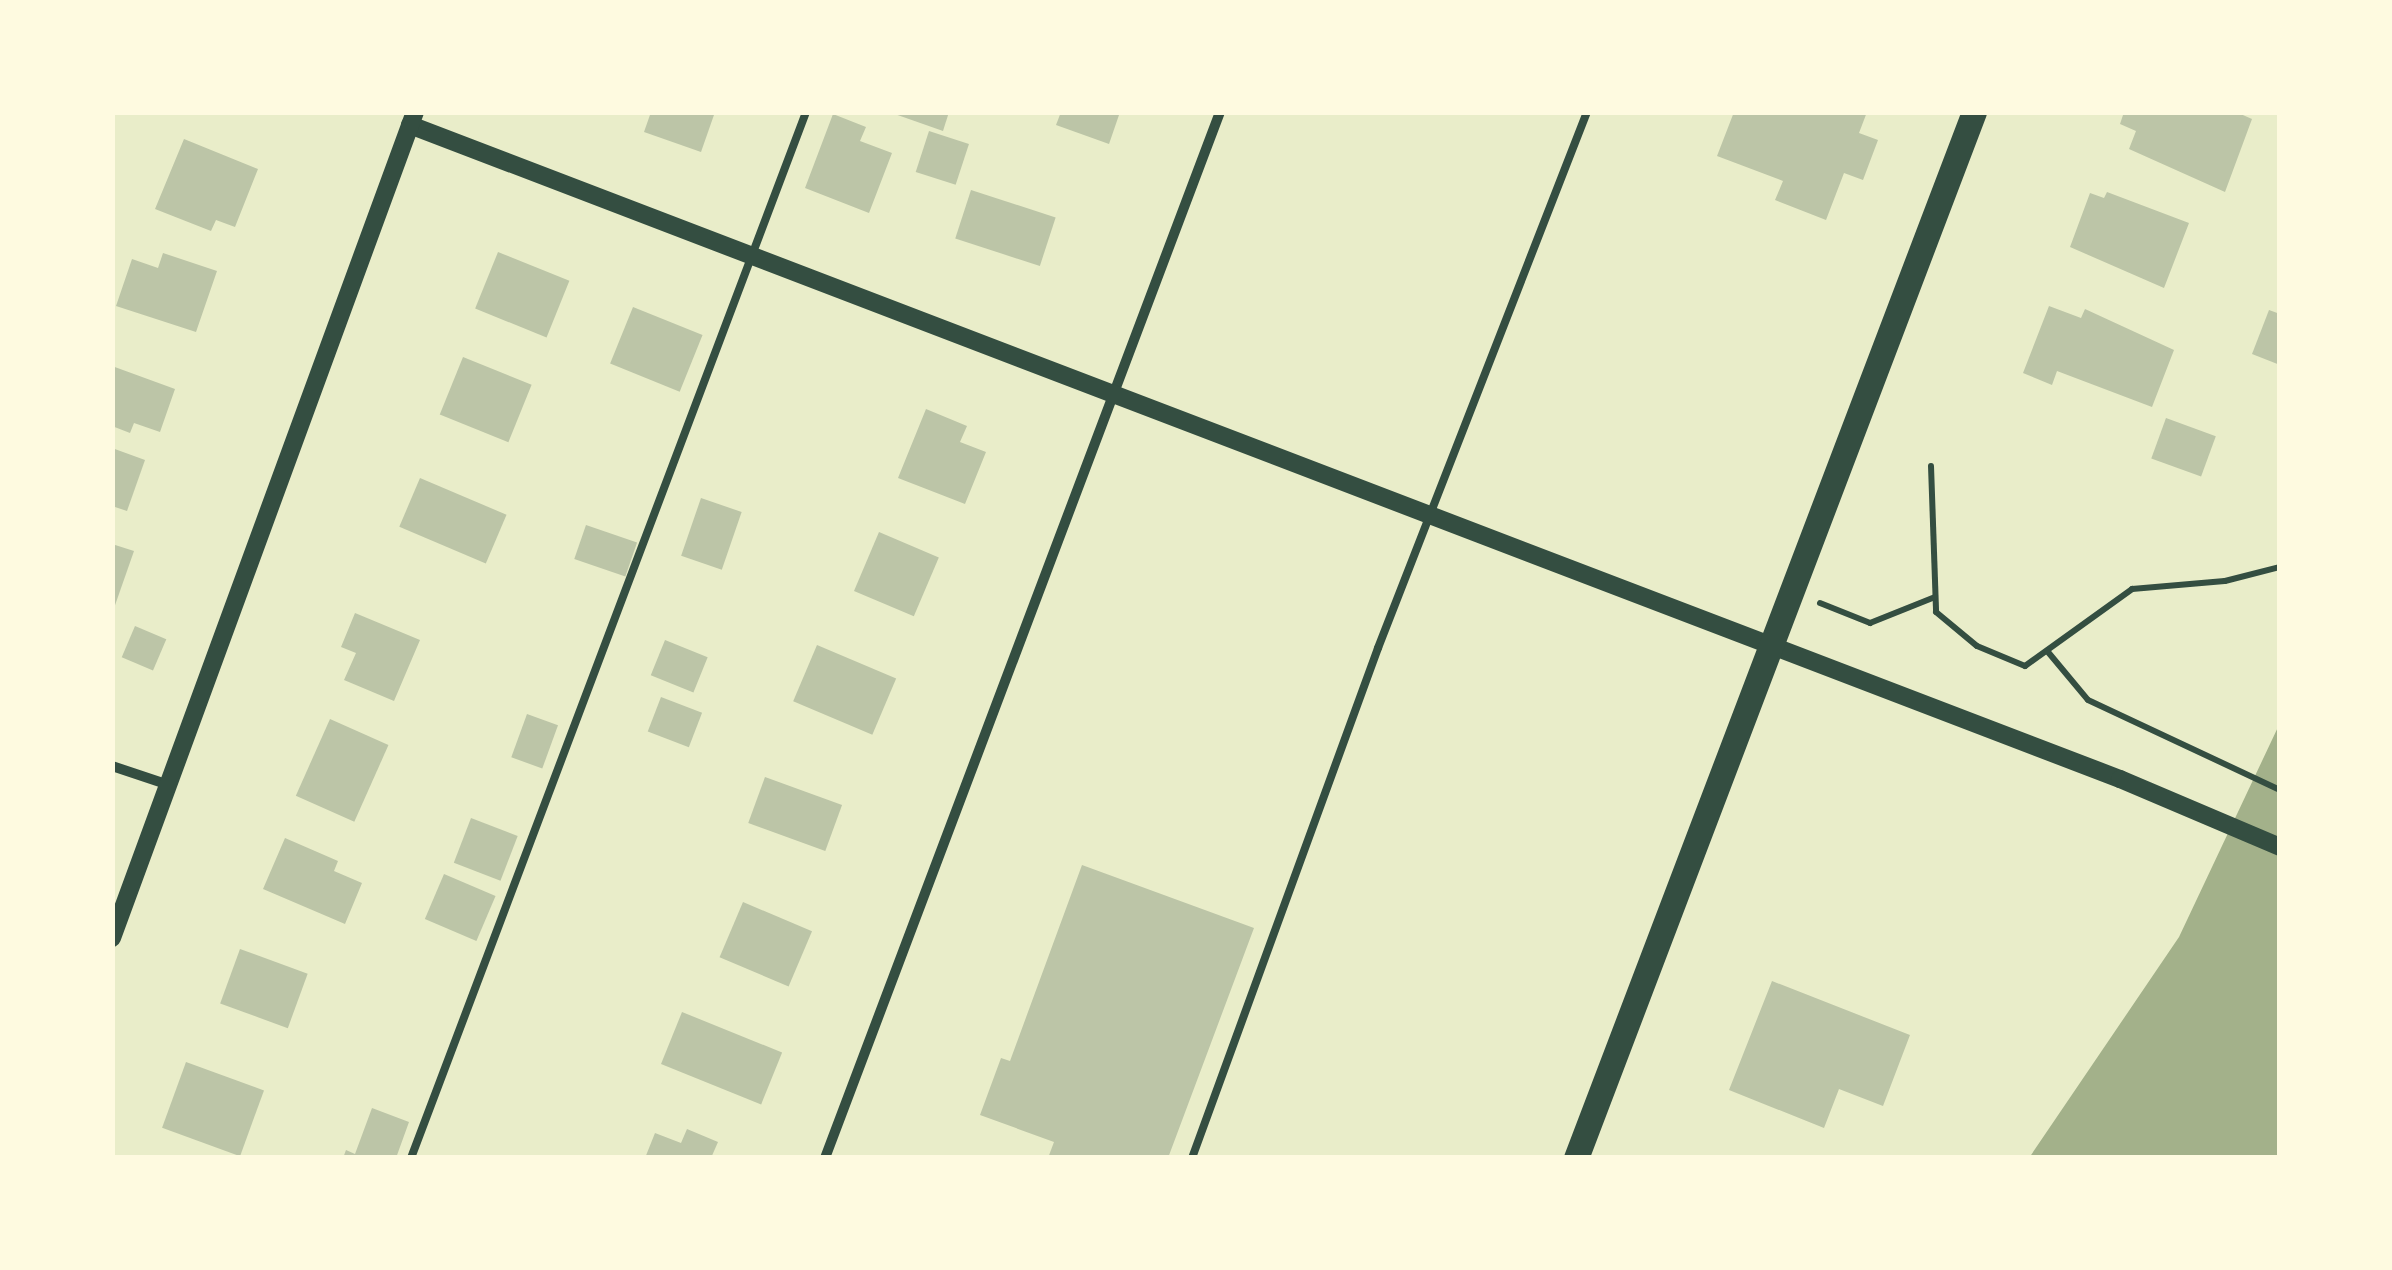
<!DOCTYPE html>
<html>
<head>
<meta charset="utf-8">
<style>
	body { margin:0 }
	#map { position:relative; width:2392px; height:1270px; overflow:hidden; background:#e9edc9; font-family:Georgia,serif }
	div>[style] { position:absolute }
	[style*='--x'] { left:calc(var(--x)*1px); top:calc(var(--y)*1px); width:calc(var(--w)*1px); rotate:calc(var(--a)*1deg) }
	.water>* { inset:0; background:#a3b18a }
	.building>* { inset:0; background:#bcc5a7; transform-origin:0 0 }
	.path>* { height:6px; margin:-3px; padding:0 3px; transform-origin:3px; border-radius:3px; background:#344e41 }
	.service>* { height:8px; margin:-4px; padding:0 4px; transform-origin:4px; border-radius:4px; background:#344e41 }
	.minor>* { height:10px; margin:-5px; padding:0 5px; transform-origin:5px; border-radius:5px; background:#344e41 }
	.tertiary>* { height:18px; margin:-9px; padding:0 9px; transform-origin:9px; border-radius:9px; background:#344e41 }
	.primary>* { height:25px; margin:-12.5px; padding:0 12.5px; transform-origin:12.5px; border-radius:12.5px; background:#344e41 }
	span { translate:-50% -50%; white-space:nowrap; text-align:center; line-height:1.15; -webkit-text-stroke:10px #fefae0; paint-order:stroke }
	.frame { position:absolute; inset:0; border:115px solid #fefae0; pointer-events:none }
</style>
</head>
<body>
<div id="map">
	<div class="water">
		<i style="clip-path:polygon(2279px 725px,2279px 1157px,2029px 1158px,2179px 937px)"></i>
	</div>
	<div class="building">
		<i style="clip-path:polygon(651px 112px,715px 112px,701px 152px,644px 132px)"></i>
		<i style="clip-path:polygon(889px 112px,949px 112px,943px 131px)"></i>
		<i style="clip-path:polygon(1061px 112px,1120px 112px,1109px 144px,1056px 125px)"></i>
		<i style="clip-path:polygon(1734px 112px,1867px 112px,1859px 133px,1878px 140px,1863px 180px,1844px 173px,1826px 220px,1775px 200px,1783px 181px,1717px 156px)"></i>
		<i style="clip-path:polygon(2124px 112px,2236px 112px,2252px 119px,2225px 192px,2129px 149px,2136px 131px,2120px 124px)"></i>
		<i style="clip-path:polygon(833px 114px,866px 127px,860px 141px,892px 153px,869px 213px,805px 188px)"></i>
		<i style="left:929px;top:131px;width:42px;height:43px;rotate:18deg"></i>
		<i style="clip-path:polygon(184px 139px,258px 169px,235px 227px,216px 220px,211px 231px,155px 209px)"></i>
		<i style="left:971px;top:190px;width:89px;height:51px;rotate:18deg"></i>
		<i style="clip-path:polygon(2107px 192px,2189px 223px,2164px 288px,2070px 247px,2090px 193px,2104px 198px)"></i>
		<i style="left:498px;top:252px;width:77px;height:61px;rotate:22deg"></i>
		<i style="clip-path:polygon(163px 253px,217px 271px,196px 332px,116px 306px,132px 259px,158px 268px)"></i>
		<i style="clip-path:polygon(2049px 306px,2081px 318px,2085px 309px,2174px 350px,2152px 407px,2057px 371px,2052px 385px,2023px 373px)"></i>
		<i style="left:633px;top:307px;width:75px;height:61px;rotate:22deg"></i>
		<i style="clip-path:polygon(2269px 310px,2280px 314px,2280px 365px,2252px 354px)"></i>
		<i style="left:463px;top:357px;width:74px;height:62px;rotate:22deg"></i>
		<i style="clip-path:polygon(112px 366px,175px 389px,160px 432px,134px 423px,130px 433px,112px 426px)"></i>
		<i style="clip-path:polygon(926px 409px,967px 426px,960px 442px,986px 452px,965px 504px,898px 478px)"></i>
		<i style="left:2166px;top:418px;width:53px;height:43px;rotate:20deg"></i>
		<i style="clip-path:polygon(112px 448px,145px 460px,127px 511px,112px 506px)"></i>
		<i style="left:420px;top:478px;width:94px;height:53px;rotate:23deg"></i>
		<i style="left:701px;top:498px;width:43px;height:61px;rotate:19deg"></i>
		<i style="left:586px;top:525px;width:54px;height:36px;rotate:19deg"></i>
		<i style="left:879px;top:532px;width:65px;height:64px;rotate:23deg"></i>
		<i style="clip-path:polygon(112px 544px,134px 551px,113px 611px,112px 611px)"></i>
		<i style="clip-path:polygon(355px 613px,420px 640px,394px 701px,344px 680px,356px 653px,341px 647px)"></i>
		<i style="left:135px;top:626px;width:34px;height:34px;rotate:23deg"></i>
		<i style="left:665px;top:640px;width:46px;height:38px;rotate:22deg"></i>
		<i style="left:817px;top:645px;width:86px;height:61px;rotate:23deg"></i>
		<i style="left:661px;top:697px;width:44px;height:37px;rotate:21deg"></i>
		<i style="left:527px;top:714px;width:33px;height:46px;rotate:20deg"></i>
		<i style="left:330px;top:719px;width:64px;height:84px;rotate:24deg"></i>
		<i style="left:765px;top:777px;width:82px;height:49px;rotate:20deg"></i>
		<i style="left:471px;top:818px;width:50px;height:48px;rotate:21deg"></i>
		<i style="clip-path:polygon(285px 838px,338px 861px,334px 871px,362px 883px,345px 924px,263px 889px)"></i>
		<i style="clip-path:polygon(1082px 865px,1254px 928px,1168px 1158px,1048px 1158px,1054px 1142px,980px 1115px,1001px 1058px,1010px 1061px)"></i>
		<i style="left:444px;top:874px;width:56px;height:49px;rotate:23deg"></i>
		<i style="left:743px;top:902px;width:75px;height:60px;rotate:23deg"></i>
		<i style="left:240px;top:949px;width:72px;height:58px;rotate:20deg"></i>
		<i style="clip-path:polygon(1772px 981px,1910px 1035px,1883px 1106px,1839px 1089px,1824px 1128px,1729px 1090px)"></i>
		<i style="left:682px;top:1012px;width:108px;height:56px;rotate:22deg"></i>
		<i style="left:186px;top:1062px;width:83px;height:70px;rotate:20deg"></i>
		<i style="clip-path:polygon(372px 1108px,409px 1122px,396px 1158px,343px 1158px,346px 1150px,355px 1154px)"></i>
		<i style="clip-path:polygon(687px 1129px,718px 1142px,711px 1158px,645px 1158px,655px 1133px,681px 1143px)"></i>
	</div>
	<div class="path">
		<i style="--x:1931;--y:466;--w:146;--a:88"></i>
		<i style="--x:1936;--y:612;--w:53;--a:39.7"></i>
		<i style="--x:1977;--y:646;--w:52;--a:22.6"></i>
		<i style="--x:2025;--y:666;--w:132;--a:-35.7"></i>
		<i style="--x:2132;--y:589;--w:93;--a:-4.9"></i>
		<i style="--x:2225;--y:581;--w:57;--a:-14.3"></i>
		<i style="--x:1820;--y:603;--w:54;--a:21.8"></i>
		<i style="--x:1870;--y:623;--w:70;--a:-21.8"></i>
		<i style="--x:2048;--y:652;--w:62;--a:50.2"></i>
		<i style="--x:2088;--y:700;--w:212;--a:25.1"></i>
	</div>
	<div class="service">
		<i style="--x:411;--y:1158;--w:1118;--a:-69.31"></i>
		<i style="--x:1192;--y:1158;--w:543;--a:-69.96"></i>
		<i style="--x:1378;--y:648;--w:575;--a:-68.7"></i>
	</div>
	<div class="minor">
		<i style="--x:112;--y:766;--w:60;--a:18.4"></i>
		<i style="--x:825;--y:1158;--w:1118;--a:-69.31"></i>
	</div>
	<div class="tertiary">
		<i style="--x:410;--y:125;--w:1831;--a:20.93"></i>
		<i style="--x:2120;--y:779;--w:174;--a:23"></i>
		<i style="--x:112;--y:938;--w:880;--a:-69.86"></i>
	</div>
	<div class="primary">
		<i style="--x:1576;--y:1158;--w:1119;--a:-69.17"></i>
	</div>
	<div class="frame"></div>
</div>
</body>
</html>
